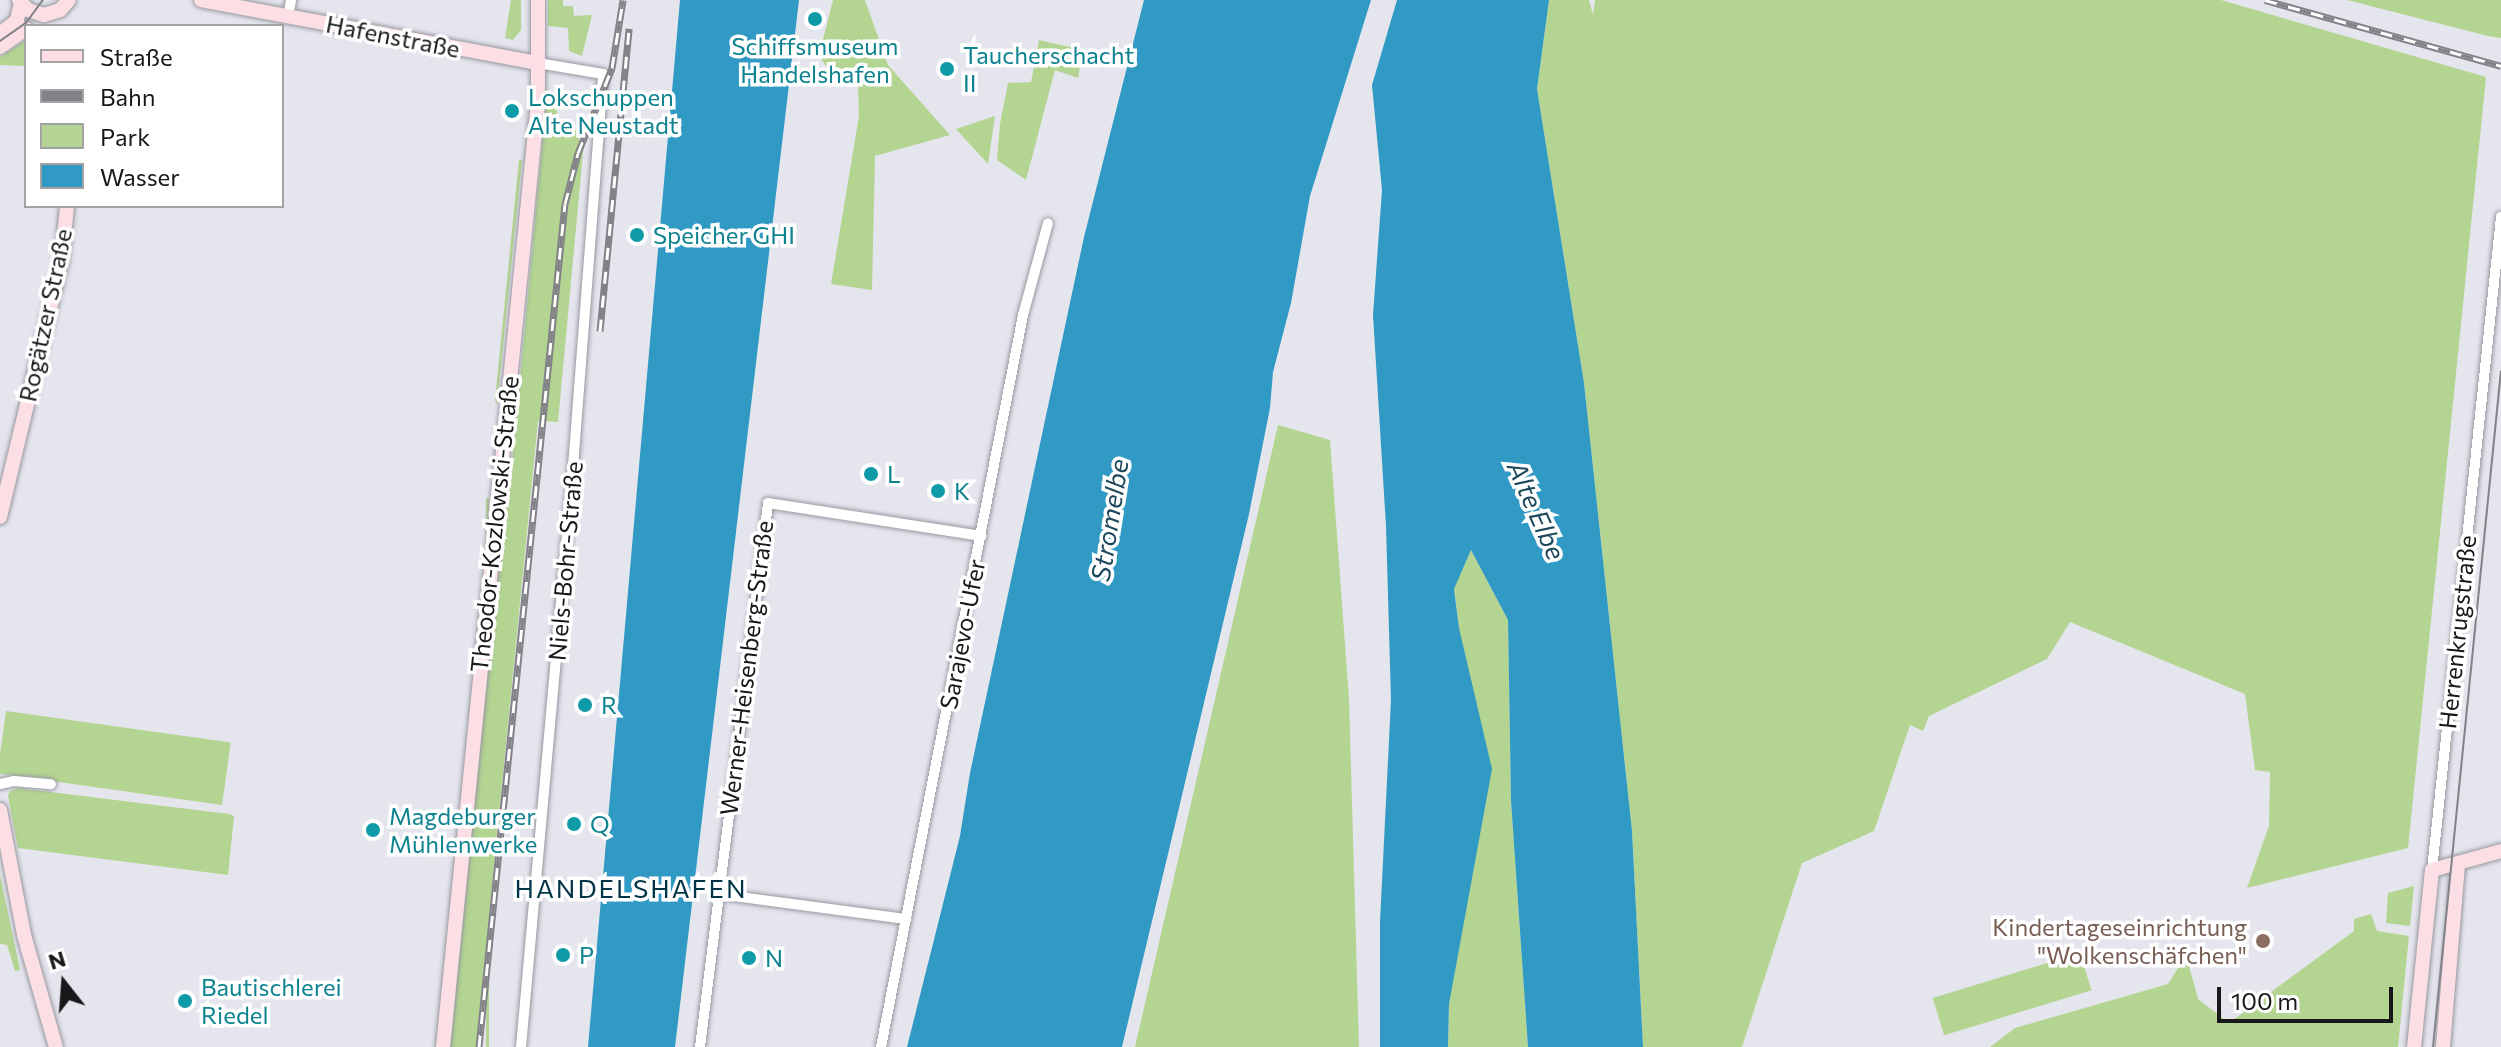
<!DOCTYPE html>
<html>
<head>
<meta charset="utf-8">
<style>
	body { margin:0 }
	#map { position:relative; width:2501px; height:1047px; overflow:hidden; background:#e5e5ee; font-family:Commissioner,sans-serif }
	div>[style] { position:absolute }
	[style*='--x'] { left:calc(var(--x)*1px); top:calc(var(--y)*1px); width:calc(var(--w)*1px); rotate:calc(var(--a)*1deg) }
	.green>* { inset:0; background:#b3d591; transform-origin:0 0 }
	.water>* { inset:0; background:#309ac4 }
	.roads { filter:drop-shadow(0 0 2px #9898a0) drop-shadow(0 0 2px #9898a0) }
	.street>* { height:10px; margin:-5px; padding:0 5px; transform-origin:5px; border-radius:5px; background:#fff }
	.secondary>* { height:14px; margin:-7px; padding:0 7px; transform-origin:7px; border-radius:7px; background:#fbdfe4 }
	.tram>* { height:2px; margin:-1px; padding:0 1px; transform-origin:1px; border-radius:1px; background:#828288 }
	.rail>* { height:7px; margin-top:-3.5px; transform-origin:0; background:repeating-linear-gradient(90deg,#fff 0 12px,#828288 0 24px); box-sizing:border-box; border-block:2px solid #828288 }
	.dots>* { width:22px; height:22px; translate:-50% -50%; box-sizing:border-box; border:4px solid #fff; border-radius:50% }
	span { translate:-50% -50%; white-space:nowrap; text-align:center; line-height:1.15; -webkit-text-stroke:7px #fff; paint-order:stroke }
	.street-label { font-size:24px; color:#18181b }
	.culture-label { font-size:24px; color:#0d838f }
	.left { translate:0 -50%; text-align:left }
	.education-label { font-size:24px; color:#785e54 }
	.right { translate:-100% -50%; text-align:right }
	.water-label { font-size:26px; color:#1d485b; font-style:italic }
	.neighbourhood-label { font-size:26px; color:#013447; letter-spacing:2px }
	.legend { position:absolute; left:24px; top:24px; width:260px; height:184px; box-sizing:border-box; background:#fff; border:2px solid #a3a3a4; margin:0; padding:10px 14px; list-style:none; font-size:24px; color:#18181b }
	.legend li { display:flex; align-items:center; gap:16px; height:40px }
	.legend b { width:40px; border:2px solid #a3a3a4 }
	.north { position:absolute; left:24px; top:943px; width:80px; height:80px; -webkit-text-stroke:6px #fff; paint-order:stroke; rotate:343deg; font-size:22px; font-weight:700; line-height:32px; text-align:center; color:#18181b }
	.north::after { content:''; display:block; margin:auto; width:28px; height:36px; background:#18181b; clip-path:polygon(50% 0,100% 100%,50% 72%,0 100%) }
	.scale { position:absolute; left:2217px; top:987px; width:176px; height:36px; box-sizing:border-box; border:4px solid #18181b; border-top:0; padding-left:10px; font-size:24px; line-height:28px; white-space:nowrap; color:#18181b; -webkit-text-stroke:6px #fff; paint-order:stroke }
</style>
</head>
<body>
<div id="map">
	<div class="green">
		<i style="clip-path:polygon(511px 0,521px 0,521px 30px,513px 40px,505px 38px)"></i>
		<i style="clip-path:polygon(548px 0,563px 0,563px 6px,573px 6px,574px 16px,592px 15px,582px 56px,569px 51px,568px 28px,548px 26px)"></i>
		<i style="clip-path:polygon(833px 0,865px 0,888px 65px,950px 135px,875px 156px,872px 290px,831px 284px,859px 116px,858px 86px,838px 86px,819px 55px)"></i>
		<i style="clip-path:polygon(1549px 0,1589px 0,1593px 15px,1595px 0,2221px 0,2486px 77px,2408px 848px,2247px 888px,2269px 826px,2270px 772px,2255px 770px,2245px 694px,2070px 622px,2047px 659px,1929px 716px,1923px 731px,1910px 725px,1874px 831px,1802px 863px,1742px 1047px,1643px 1047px,1632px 831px,1584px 383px,1537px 89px)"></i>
		<i style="clip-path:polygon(2347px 0,2501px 0,2501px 38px,2488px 36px)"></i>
		<i style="clip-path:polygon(26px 40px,26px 66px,0 65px,0 57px)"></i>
		<i style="clip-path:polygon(1039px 40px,1083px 50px,1078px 78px,1055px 70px,1026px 180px,997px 160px,1000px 124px,1008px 83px,1031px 82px)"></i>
		<i style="clip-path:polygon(547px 92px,558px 92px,556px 128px,579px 130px,579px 142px,584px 142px,558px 422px,538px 421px,476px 1047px,450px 1047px,490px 617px,502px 552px,514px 442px)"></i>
		<i style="clip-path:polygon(995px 116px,988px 164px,956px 129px)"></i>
		<i style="clip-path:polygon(519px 160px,522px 160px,497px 405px,495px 400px)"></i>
		<i style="clip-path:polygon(1278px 425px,1330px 440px,1349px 699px,1359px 1047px,1135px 1047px)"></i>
		<i style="left:486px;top:498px;width:3px;height:552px"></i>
		<i style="clip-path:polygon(1471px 550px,1508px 620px,1511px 801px,1528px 1047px,1448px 1047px,1459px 628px,1454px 588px)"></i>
		<i style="left:6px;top:711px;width:227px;height:63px;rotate:8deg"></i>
		<i style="clip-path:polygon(18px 788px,229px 814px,234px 816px,228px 875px,18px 848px,8px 796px,10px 791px)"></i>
		<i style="clip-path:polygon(0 875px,20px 970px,15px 971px,7px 945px,0 944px)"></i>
		<i style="clip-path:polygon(2414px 886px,2410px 926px,2386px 923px,2388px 893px)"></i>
		<i style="clip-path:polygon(2371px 914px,2377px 931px,2409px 936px,2398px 1047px,1990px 1047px,2015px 1028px,2168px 984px,2186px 955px,2198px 999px,2229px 1023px,2354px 931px,2354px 919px)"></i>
		<i style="left:2080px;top:953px;width:39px;height:154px;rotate:73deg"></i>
	</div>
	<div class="water">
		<i style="clip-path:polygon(680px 0,799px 0,675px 1047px,588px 1047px)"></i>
		<i style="clip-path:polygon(1144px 0,1371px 0,1310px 196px,1291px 303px,1273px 372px,1270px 408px,1249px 514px,1122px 1047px,907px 1047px,960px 836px,970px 773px,1084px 237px)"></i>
		<i style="clip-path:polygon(1397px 0,1549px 0,1537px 89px,1584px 383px,1632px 831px,1643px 1047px,1528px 1047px,1511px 801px,1508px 620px,1471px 550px,1454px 589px,1459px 628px,1492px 769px,1449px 1004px,1448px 1047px,1380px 1047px,1380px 922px,1391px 700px,1386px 526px,1373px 315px,1382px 190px,1372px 85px)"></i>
	</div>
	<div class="roads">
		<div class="street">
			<i style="--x:288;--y:16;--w:16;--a:-79"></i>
			<i style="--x:0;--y:784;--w:14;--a:-12"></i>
			<i style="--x:14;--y:781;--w:37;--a:5"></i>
			<i style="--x:2432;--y:870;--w:657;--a:-83.97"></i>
			<i style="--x:718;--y:894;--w:190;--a:7.6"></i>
			<i style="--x:521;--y:1047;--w:569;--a:-84.86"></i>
			<i style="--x:572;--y:480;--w:407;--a:-85.6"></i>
			<i style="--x:603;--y:74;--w:66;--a:-170.4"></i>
			<i style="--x:700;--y:1047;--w:548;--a:-82.87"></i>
			<i style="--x:768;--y:503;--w:216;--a:8.8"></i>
			<i style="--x:881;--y:1047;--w:746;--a:-79.02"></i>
			<i style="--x:1023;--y:315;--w:95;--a:-74.8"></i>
		</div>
		<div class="secondary">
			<i style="--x:19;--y:0;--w:13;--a:48"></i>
			<i style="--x:28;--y:10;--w:17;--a:17"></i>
			<i style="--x:44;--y:15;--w:17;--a:-17"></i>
			<i style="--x:60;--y:10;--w:13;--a:-48"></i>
			<i style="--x:201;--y:0;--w:343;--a:10.6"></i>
			<i style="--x:0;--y:34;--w:22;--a:-39"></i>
			<i style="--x:17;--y:20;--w:17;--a:-77"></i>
			<i style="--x:0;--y:47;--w:32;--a:-35"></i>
			<i style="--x:0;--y:517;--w:266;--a:-76.5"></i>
			<i style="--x:62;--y:258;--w:52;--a:-84.5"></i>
			<i style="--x:0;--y:810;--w:127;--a:79.1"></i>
			<i style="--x:24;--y:935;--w:116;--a:74.1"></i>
			<i style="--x:443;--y:1047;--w:950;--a:-84.26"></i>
			<i style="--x:538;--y:102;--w:102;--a:-90"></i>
			<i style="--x:2414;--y:1047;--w:178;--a:-84.2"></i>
			<i style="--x:2432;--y:870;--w:72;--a:-15.4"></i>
			<i style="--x:2443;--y:1047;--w:183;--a:-85.3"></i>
		</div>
	</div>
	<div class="tram">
		<i style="--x:0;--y:41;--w:32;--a:-35"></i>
		<i style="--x:26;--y:23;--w:29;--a:-54"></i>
		<i style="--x:2433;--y:1047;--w:679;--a:-84.26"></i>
	</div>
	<div class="rail">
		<i style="--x:2265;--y:0;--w:245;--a:15.6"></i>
		<i style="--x:600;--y:331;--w:304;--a:-84.5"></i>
		<i style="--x:479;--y:1047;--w:847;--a:-84.18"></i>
		<i style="--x:565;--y:204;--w:53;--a:-75.7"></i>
		<i style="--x:578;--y:153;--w:92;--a:-68.2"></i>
		<i style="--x:612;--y:68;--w:69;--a:-80.8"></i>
	</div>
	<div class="dots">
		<i style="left:815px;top:19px;background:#0f9aa8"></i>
		<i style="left:947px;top:69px;background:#0f9aa8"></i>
		<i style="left:512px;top:111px;background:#0f9aa8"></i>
		<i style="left:637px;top:235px;background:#0f9aa8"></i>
		<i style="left:871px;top:474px;background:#0f9aa8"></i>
		<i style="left:938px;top:491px;background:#0f9aa8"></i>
		<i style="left:585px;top:705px;background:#0f9aa8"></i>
		<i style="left:574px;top:824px;background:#0f9aa8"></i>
		<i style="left:373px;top:830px;background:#0f9aa8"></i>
		<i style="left:2263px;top:941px;background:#8d6e63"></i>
		<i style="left:563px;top:955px;background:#0f9aa8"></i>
		<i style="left:749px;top:958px;background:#0f9aa8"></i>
		<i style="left:185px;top:1001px;background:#0f9aa8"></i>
	</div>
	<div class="street-label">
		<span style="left:393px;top:36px;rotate:11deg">Hafenstraße</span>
		<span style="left:45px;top:315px;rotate:-78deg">Rogätzer Straße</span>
		<span style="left:494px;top:524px;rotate:-84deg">Theodor-Kozlowski-Straße</span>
		<span style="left:565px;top:561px;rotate:-85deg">Niels-Bohr-Straße</span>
		<span style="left:2457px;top:632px;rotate:-84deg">Herrenkrugstraße</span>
		<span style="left:962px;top:634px;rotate:-79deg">Sarajevo-Ufer</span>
		<span style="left:746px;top:668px;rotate:-83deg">Werner-Heisenberg-Straße</span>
	</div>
	<div class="culture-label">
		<span style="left:815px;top:60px">Schiffsmuseum<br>Handelshafen</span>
		<span class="left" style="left:963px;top:69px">Taucherschacht<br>II</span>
		<span class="left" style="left:528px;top:111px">Lokschuppen<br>Alte Neustadt</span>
		<span class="left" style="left:653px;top:235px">Speicher GHI</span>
		<span class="left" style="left:887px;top:474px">L</span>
		<span class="left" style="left:954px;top:491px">K</span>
		<span class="left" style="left:601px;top:705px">R</span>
		<span class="left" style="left:389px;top:830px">Magdeburger<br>Mühlenwerke</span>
		<span class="left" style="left:590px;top:824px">Q</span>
		<span class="left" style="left:579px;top:955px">P</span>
		<span class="left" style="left:765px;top:958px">N</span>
		<span class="left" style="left:201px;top:1001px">Bautischlerei<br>Riedel</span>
	</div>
	<div class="education-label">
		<span class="right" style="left:2247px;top:941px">Kindertageseinrichtung<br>"Wolkenschäfchen"</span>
	</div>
	<div class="water-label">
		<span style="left:1537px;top:510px;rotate:66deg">Alte Elbe</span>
		<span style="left:1109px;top:520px;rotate:-81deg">Stromelbe</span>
	</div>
	<div class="neighbourhood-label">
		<span style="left:631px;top:888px">HANDELSHAFEN</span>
	</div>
	<ul class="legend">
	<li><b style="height:10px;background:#fbdfe4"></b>Straße</li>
	<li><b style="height:10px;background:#828288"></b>Bahn</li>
	<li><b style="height:22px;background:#b3d591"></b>Park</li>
	<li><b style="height:22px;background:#309ac4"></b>Wasser</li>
	</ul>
	<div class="north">N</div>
	<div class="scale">100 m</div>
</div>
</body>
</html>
